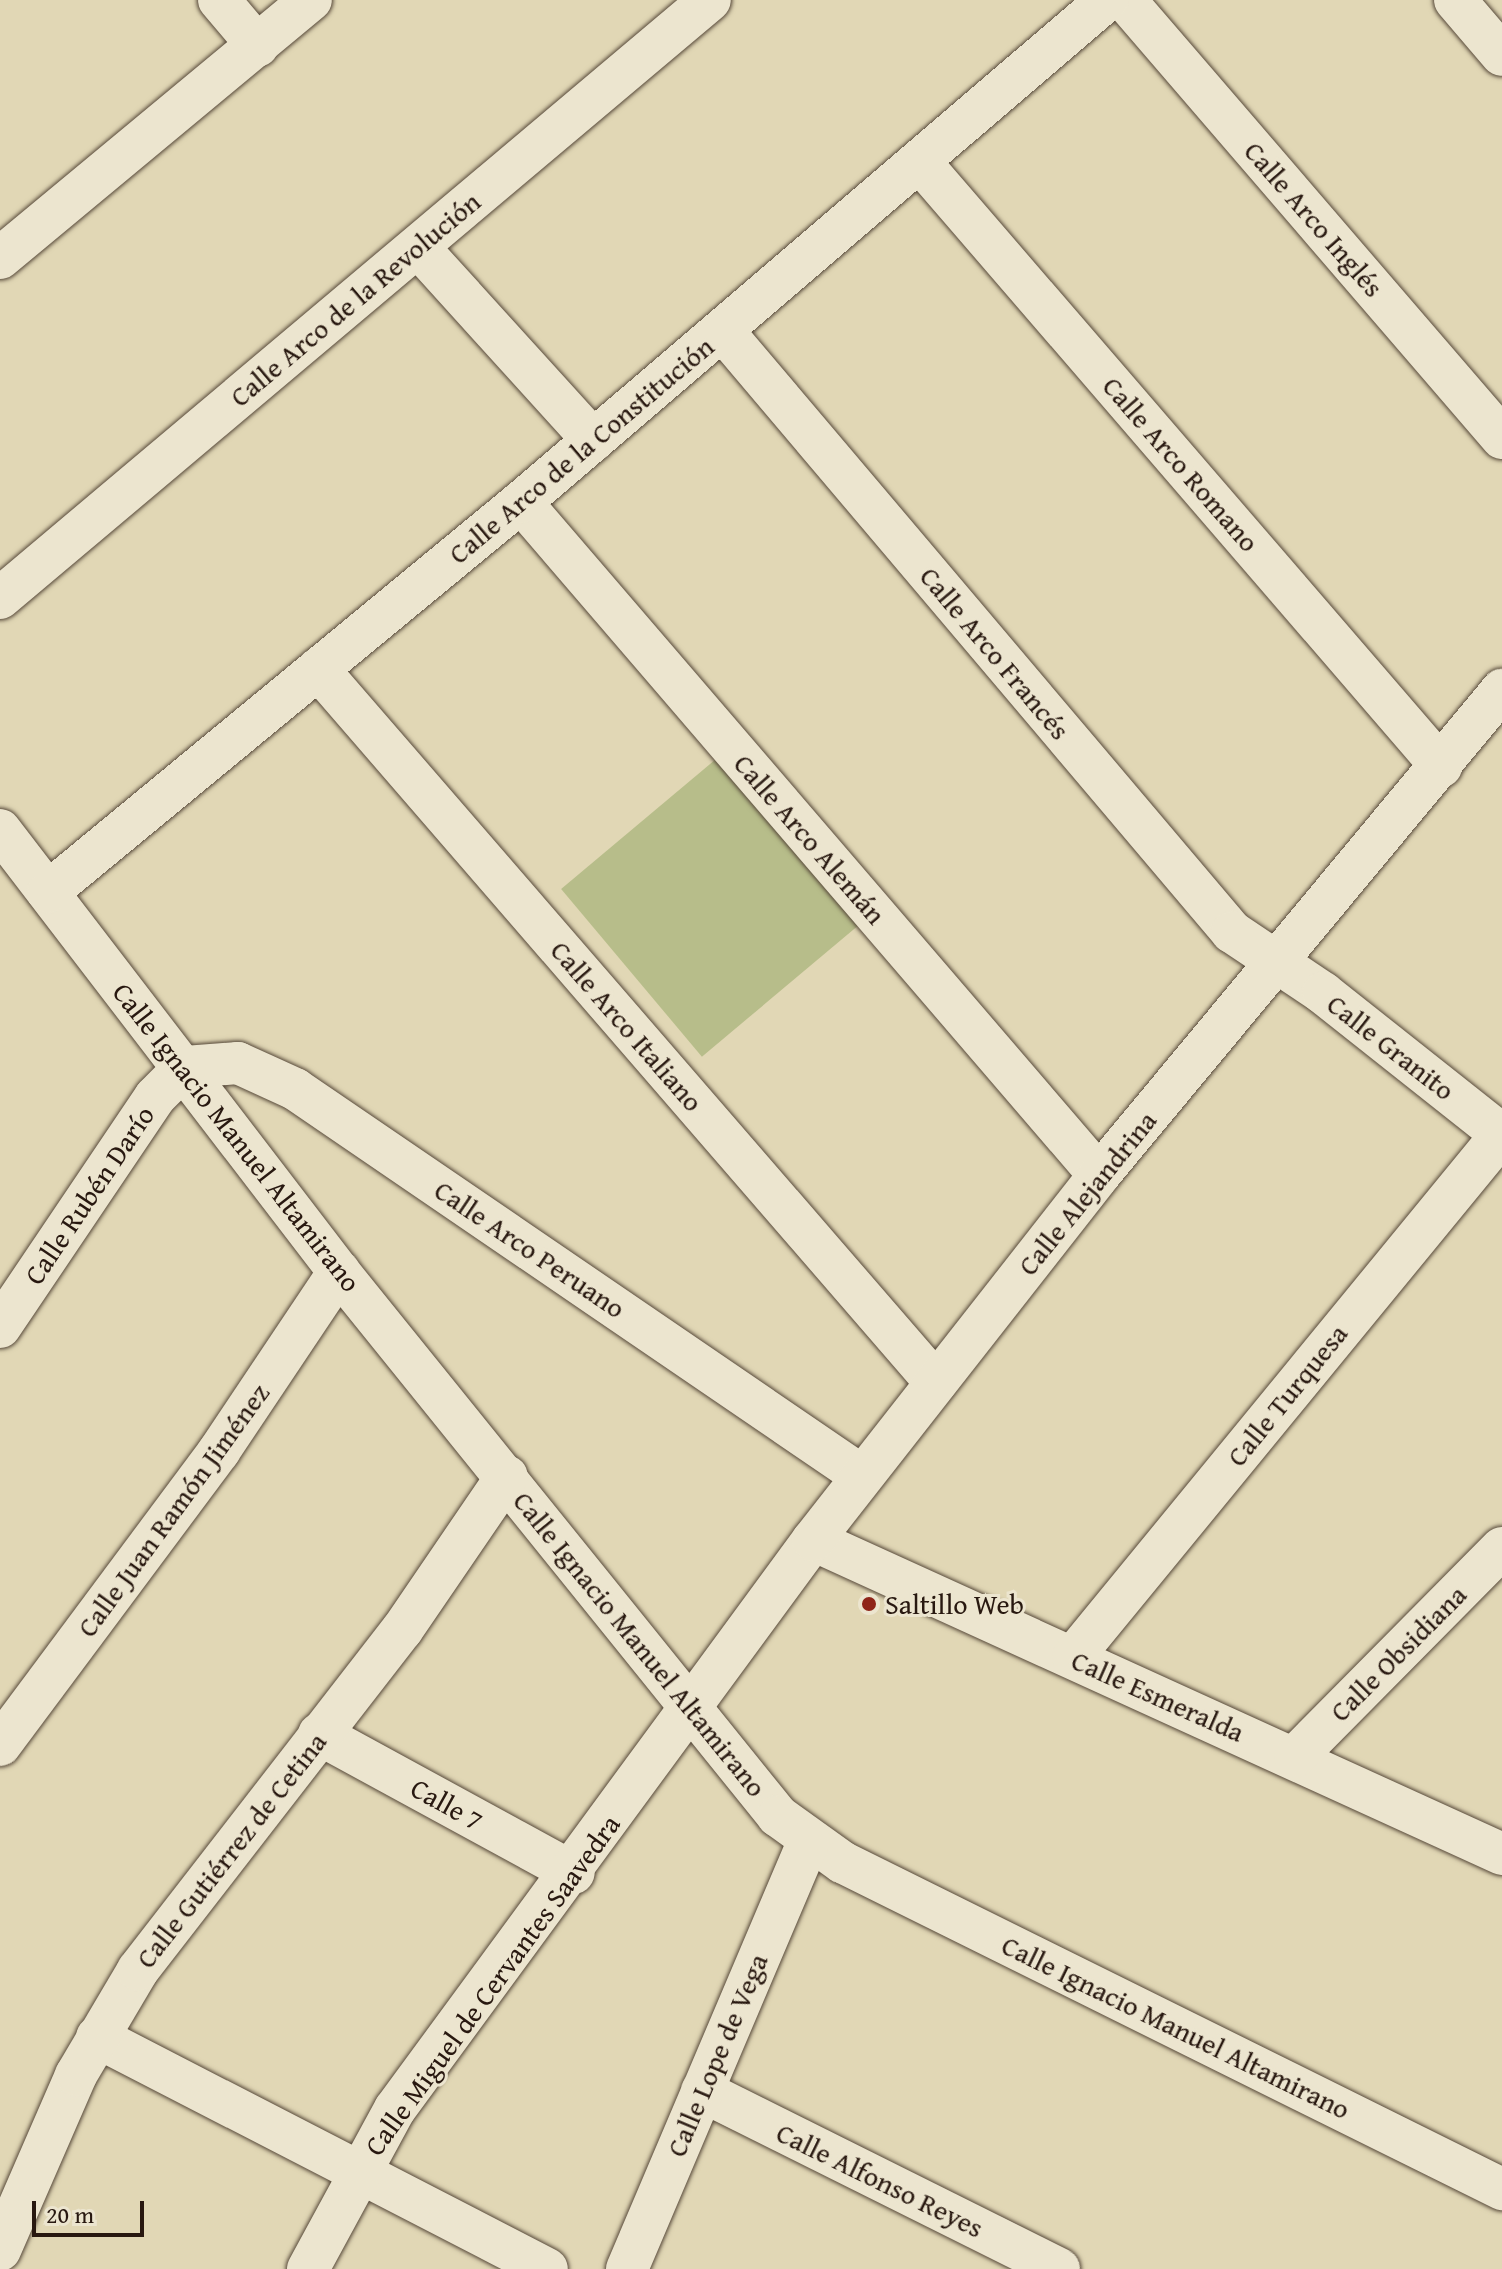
<!DOCTYPE html>
<html>
<head>
<meta charset="utf-8">
<style>
	body { margin:0 }
	#map { position:relative; width:1502px; height:2269px; overflow:hidden; background:#e1d7b5; font-family:"Gentium Book Plus",serif }
	div>[style] { position:absolute }
	[style*='--x'] { left:calc(var(--x)*1px); top:calc(var(--y)*1px); width:calc(var(--w)*1px); rotate:calc(var(--a)*1deg) }
	.green>* { inset:0; background:#b7bd8a; transform-origin:0 0 }
	.roads { filter:drop-shadow(0 0 2px #564839) drop-shadow(0 0 2px #564839) }
	.street>* { height:42px; margin:-21px; padding:0 21px; transform-origin:21px; border-radius:21px; background:#ece5cf }
	.dots>* { width:22px; height:22px; translate:-50% -50%; box-sizing:border-box; border:4px solid #ece5cf; border-radius:50% }
	span { translate:-50% -50%; white-space:nowrap; text-align:center; line-height:1.15; -webkit-text-stroke:6px #ece5cf; paint-order:stroke }
	.street-label { font-size:28px; color:#281810 }
	.poi-label { font-size:28px; color:#281810 }
	.left { translate:0 -50%; text-align:left }
	.scale { position:absolute; left:32px; top:2201px; width:112px; height:36px; box-sizing:border-box; border:4px solid #281810; border-top:0; padding-left:10px; font-size:24px; line-height:28px; white-space:nowrap; color:#281810; -webkit-text-stroke:6px #ece5cf; paint-order:stroke }
</style>
</head>
<body>
<div id="map">
	<div class="green">
		<i style="left:722px;top:754px;width:219px;height:210px;rotate:50deg"></i>
	</div>
	<div class="roads">
		<div class="street">
			<i style="--x:219;--y:0;--w:60;--a:49.7"></i>
			<i style="--x:1125;--y:0;--w:578;--a:49.28"></i>
			<i style="--x:1455;--y:0;--w:72;--a:49.5"></i>
			<i style="--x:920;--y:162;--w:798;--a:49.22"></i>
			<i style="--x:418;--y:247;--w:261;--a:47.8"></i>
			<i style="--x:0;--y:258;--w:404;--a:-39.7"></i>
			<i style="--x:723;--y:331;--w:788;--a:49.74"></i>
			<i style="--x:1232;--y:932;--w:110;--a:33.8"></i>
			<i style="--x:1323;--y:993;--w:227;--a:38.4"></i>
			<i style="--x:521;--y:502;--w:887;--a:49.34"></i>
			<i style="--x:0;--y:598;--w:928;--a:-40.11"></i>
			<i style="--x:318;--y:669;--w:944;--a:49.12"></i>
			<i style="--x:0;--y:830;--w:557;--a:52.51"></i>
			<i style="--x:339;--y:1272;--w:699;--a:51.1"></i>
			<i style="--x:778;--y:1816;--w:79;--a:35.7"></i>
			<i style="--x:842;--y:1862;--w:737;--a:26.36"></i>
			<i style="--x:48;--y:892;--w:613;--a:-39.51"></i>
			<i style="--x:521;--y:502;--w:772;--a:-40.59"></i>
			<i style="--x:185;--y:1067;--w:53;--a:-4.3"></i>
			<i style="--x:238;--y:1063;--w:63;--a:24.5"></i>
			<i style="--x:295;--y:1089;--w:686;--a:34.32"></i>
			<i style="--x:0;--y:1327;--w:277;--a:-56"></i>
			<i style="--x:155;--y:1097;--w:42;--a:-45"></i>
			<i style="--x:813;--y:1540;--w:757;--a:24.5"></i>
			<i style="--x:1073;--y:1657;--w:676;--a:-50.64"></i>
			<i style="--x:319;--y:1734;--w:290;--a:28.6"></i>
			<i style="--x:0;--y:1745;--w:367;--a:-53.3"></i>
			<i style="--x:219;--y:1451;--w:216;--a:-56.2"></i>
			<i style="--x:1295;--y:1757;--w:294;--a:-45.3"></i>
			<i style="--x:97;--y:2037;--w:506;--a:27.27"></i>
			<i style="--x:702;--y:2091;--w:399;--a:26.5"></i>
			<i style="--x:0;--y:2250;--w:191;--a:-66.5"></i>
			<i style="--x:76;--y:2075;--w:122;--a:-59.4"></i>
			<i style="--x:138;--y:1970;--w:430;--a:-52.2"></i>
			<i style="--x:402;--y:1630;--w:186;--a:-55.7"></i>
			<i style="--x:308;--y:2269;--w:182;--a:-61.5"></i>
			<i style="--x:395;--y:2109;--w:706;--a:-53.7"></i>
			<i style="--x:813;--y:1540;--w:464;--a:-51.9"></i>
			<i style="--x:1099;--y:1175;--w:631;--a:-50.28"></i>
			<i style="--x:627;--y:2269;--w:465;--a:-67"></i>
		</div>
	</div>
	<div class="dots">
		<i style="left:869px;top:1604px;background:#8f2418"></i>
	</div>
	<div class="street-label">
		<span style="left:1314px;top:219px;rotate:49deg">Calle Arco Inglés</span>
		<span style="left:355px;top:299px;rotate:-40deg">Calle Arco de la Revolución</span>
		<span style="left:581px;top:450px;rotate:-40deg">Calle Arco de la Constitución</span>
		<span style="left:1181px;top:464px;rotate:49deg">Calle Arco Romano</span>
		<span style="left:995px;top:653px;rotate:50deg">Calle Arco Francés</span>
		<span style="left:810px;top:839px;rotate:49deg">Calle Arco Alemán</span>
		<span style="left:627px;top:1026px;rotate:49deg">Calle Arco Italiano</span>
		<span style="left:1391px;top:1047px;rotate:38deg">Calle Granito</span>
		<span style="left:237px;top:1137px;rotate:52deg">Calle Ignacio Manuel Altamirano</span>
		<span style="left:1087px;top:1193px;rotate:-51deg">Calle Alejandrina</span>
		<span style="left:89px;top:1195px;rotate:-56deg">Calle Rubén Darío</span>
		<span style="left:530px;top:1249px;rotate:34deg">Calle Arco Peruano</span>
		<span style="left:1287px;top:1395px;rotate:-51deg">Calle Turquesa</span>
		<span style="left:173px;top:1510px;rotate:-54deg">Calle Juan Ramón Jiménez</span>
		<span style="left:640px;top:1644px;rotate:51deg">Calle Ignacio Manuel Altamirano</span>
		<span style="left:1398px;top:1653px;rotate:-45deg">Calle Obsidiana</span>
		<span style="left:1158px;top:1696px;rotate:24deg">Calle Esmeralda</span>
		<span style="left:447px;top:1804px;rotate:29deg">Calle 7</span>
		<span style="left:231px;top:1850px;rotate:-52deg">Calle Gutiérrez de Cetina</span>
		<span style="left:492px;top:1985px;rotate:-54deg">Calle Miguel de Cervantes Saavedra</span>
		<span style="left:1176px;top:2027px;rotate:26deg">Calle Ignacio Manuel Altamirano</span>
		<span style="left:717px;top:2055px;rotate:-67deg">Calle Lope de Vega</span>
		<span style="left:880px;top:2180px;rotate:26deg">Calle Alfonso Reyes</span>
	</div>
	<div class="poi-label">
		<span class="left" style="left:885px;top:1604px">Saltillo Web</span>
	</div>
	<div class="scale">20 m</div>
</div>
</body>
</html>
